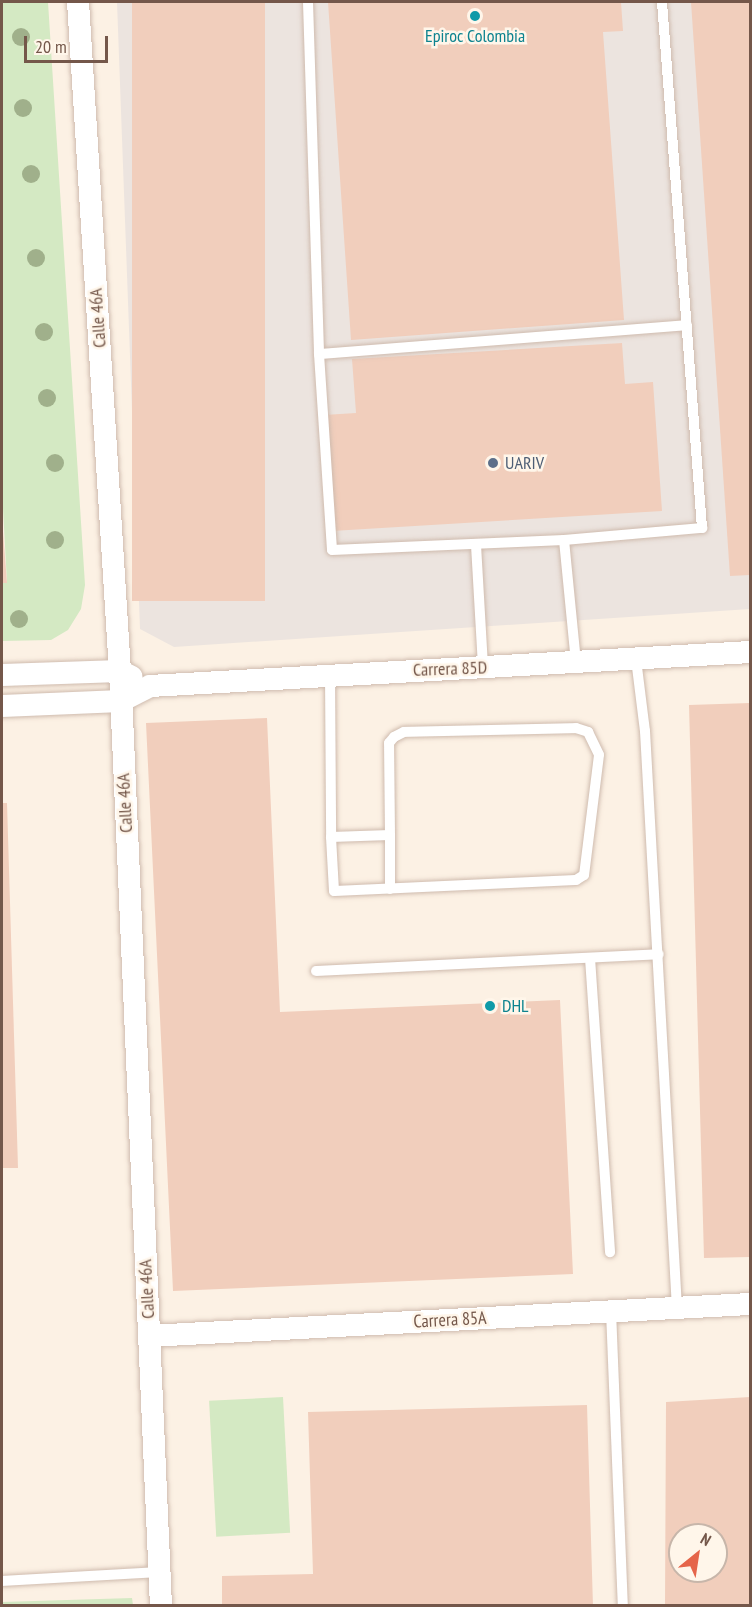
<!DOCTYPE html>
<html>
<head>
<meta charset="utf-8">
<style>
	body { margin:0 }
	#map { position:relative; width:752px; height:1607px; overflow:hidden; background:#fcf1e4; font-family:"PT Sans Narrow",sans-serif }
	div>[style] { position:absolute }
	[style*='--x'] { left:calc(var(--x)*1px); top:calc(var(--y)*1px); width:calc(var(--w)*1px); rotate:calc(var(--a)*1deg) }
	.industrial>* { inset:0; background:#ece4df }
	.green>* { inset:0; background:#d4e9c3; transform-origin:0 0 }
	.building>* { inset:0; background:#f1cebc; transform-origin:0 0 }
	.roads { filter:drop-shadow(0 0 2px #cfbbae) drop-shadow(0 0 2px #cfbbae) }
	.lane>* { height:10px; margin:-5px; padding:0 5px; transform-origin:5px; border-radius:5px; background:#fff }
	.street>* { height:22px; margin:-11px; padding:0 11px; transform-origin:11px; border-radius:11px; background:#fff }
	.trees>* { width:18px; height:18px; margin:-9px; border-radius:50%; background:#a0b08b }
	.dots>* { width:16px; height:16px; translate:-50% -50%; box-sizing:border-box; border:3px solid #fff6ea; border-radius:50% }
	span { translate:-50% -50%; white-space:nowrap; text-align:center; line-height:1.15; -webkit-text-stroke:5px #fff6ea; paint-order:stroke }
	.culture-label { font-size:18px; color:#0d838f }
	.left { translate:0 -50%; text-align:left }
	.street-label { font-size:18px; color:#74574a }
	.service-label { font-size:18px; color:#4e5e75 }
	.frame { position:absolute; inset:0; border:3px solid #74574a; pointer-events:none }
	.north { position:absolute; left:668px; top:1523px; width:60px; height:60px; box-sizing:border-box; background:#fff6ea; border:2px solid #c7b6aa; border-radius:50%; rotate:30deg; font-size:16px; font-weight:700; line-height:24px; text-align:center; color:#74574a }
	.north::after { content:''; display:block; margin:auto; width:21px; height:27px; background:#e5654a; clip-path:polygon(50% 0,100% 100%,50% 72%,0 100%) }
	.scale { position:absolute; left:24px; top:36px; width:84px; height:27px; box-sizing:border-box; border:3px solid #74574a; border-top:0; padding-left:8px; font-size:18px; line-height:21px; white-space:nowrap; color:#74574a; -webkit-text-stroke:4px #fff6ea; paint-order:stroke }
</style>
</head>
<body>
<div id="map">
	<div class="industrial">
		<i style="clip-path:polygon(117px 2px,750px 2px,750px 609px,174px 647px,140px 629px)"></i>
	</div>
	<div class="green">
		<i style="clip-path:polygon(2px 2px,48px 2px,85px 585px,81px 609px,68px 630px,51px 640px,2px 641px,2px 583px,7px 583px,2px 490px)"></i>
		<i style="left:283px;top:1397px;width:136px;height:74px;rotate:87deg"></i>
		<i style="clip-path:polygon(132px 1598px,133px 1605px,2px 1605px,2px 1602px)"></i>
	</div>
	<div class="building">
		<i style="left:132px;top:2px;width:133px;height:599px"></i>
		<i style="clip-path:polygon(328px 2px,621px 2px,623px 31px,603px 32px,624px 320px,351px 340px)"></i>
		<i style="clip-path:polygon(691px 2px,750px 2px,750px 575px,730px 576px)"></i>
		<i style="clip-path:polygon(622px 343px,625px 384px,653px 382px,662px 511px,332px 531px,324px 415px,356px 413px,352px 359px)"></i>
		<i style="clip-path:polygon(2px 519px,7px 583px,2px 583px)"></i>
		<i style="clip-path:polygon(750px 703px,750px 1257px,704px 1258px,689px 705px)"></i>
		<i style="clip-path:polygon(267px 718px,280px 1012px,560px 1000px,573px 1274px,173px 1291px,146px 723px)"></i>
		<i style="clip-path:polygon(2px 803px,7px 803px,18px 1168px,2px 1168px)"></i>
		<i style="clip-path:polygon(evenodd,750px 1397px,750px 1606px,665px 1606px,666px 1402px,750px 1397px,680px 1535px,716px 1535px,716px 1571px,680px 1571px,680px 1535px)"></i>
		<i style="clip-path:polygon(587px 1405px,593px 1606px,222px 1606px,222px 1576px,313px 1574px,308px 1412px)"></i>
	</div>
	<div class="roads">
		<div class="lane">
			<i style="--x:308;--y:2;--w:352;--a:88.2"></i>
			<i style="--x:319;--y:354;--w:196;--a:86.2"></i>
			<i style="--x:332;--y:550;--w:232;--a:-2.5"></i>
			<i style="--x:564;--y:540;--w:139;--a:-5"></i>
			<i style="--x:702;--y:528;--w:528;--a:-94.35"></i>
			<i style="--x:319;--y:354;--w:369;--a:-4.5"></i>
			<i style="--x:564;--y:540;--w:123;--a:84.4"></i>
			<i style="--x:476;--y:545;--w:123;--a:86.7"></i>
			<i style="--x:636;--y:659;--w:73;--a:82.9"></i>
			<i style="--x:645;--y:731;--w:578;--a:86.83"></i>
			<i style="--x:330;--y:674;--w:163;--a:89.6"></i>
			<i style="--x:576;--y:728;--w:13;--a:18"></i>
			<i style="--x:588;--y:732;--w:25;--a:64"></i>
			<i style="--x:599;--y:755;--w:121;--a:97.1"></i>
			<i style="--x:584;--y:875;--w:9;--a:148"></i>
			<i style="--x:576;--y:880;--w:242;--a:177.4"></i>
			<i style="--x:334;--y:891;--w:54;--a:-93.2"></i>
			<i style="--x:331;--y:837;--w:59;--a:-1.9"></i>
			<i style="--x:390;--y:835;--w:92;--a:-90.6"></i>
			<i style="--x:389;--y:743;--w:8;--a:-50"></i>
			<i style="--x:394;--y:737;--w:11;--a:-27"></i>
			<i style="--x:404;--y:732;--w:172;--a:-1.3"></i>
			<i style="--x:390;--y:835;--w:54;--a:90"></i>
			<i style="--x:590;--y:958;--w:295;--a:86.1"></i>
			<i style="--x:316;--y:971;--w:343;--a:-2.8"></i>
			<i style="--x:611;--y:1311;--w:295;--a:87.7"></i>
			<i style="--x:2;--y:1581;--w:157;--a:-3.3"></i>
		</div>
		<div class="street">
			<i style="--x:78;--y:2;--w:670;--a:86.41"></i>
			<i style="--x:120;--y:671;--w:936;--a:87.49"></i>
			<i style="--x:2;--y:675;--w:118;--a:-1.9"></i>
			<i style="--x:120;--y:671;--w:13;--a:27"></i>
			<i style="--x:2;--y:706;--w:119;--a:-2.4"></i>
			<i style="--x:121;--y:701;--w:33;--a:-27"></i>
			<i style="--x:150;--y:686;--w:601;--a:-3.24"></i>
			<i style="--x:149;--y:1336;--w:602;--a:-3.05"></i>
		</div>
	</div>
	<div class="trees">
		<i style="left:21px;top:37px"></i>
		<i style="left:23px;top:108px"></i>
		<i style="left:31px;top:174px"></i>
		<i style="left:36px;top:258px"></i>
		<i style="left:44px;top:332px"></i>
		<i style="left:47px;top:398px"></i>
		<i style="left:55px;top:463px"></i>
		<i style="left:55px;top:540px"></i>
		<i style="left:19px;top:619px"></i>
	</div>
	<div class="dots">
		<i style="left:475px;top:16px;background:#0f9aa8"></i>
		<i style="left:493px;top:463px;background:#5c6f8a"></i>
		<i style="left:490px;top:1006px;background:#0f9aa8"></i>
	</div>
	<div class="culture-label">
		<span style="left:475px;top:36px">Epiroc Colombia</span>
		<span class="left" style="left:502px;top:1006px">DHL</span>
	</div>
	<div class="street-label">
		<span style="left:98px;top:318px;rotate:-94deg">Calle 46A</span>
		<span style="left:450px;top:669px;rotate:-2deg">Carrera 85D</span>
		<span style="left:125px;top:803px;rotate:-93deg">Calle 46A</span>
		<span style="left:147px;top:1289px;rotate:-93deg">Calle 46A</span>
		<span style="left:450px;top:1320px;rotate:-3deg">Carrera 85A</span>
	</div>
	<div class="service-label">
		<span class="left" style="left:505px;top:463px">UARIV</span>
	</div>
	<div class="frame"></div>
	<div class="north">N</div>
	<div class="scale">20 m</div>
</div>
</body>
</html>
